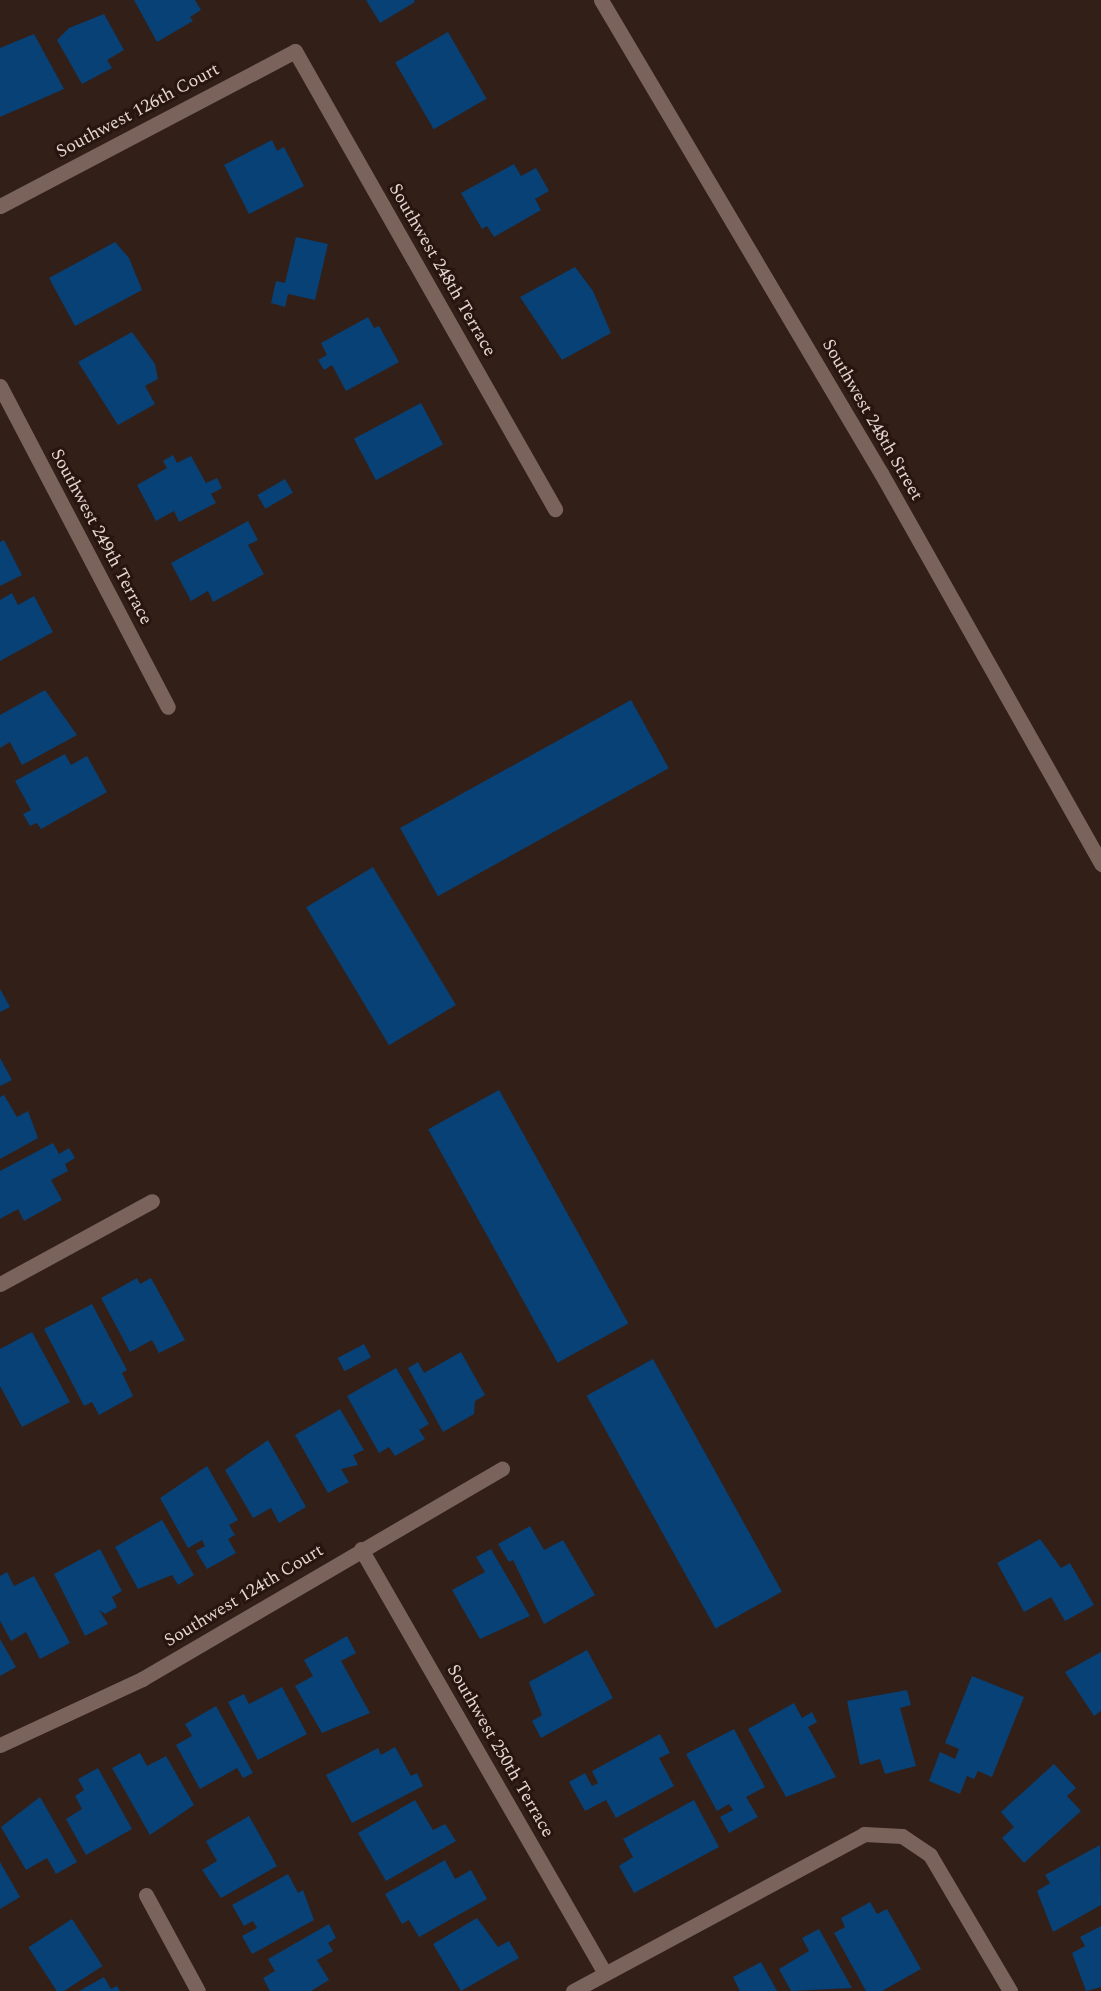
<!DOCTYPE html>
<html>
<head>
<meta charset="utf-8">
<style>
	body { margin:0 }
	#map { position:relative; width:1101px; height:1991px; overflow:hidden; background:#321f18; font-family:Spectral,serif }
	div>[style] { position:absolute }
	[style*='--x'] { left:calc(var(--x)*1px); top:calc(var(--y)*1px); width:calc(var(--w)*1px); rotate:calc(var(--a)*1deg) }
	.building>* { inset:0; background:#074175; transform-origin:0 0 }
	.minor>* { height:15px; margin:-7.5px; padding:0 7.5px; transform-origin:7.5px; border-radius:7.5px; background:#7a635b }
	span { translate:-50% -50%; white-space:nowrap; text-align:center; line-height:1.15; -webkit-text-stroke:6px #28150f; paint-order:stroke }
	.street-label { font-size:18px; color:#e4d7d2 }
</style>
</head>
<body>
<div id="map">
	<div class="building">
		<i style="clip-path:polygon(134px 0,195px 0,201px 10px,190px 17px,193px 21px,157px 42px)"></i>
		<i style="clip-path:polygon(366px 0,414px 0,415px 2px,380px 23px)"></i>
		<i style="clip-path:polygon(104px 14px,124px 50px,107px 60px,112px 68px,82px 84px,57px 40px,69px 28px)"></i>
		<i style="left:448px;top:32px;width:77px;height:61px;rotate:60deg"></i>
		<i style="clip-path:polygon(34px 34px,64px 89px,0 117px,0 48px)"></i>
		<i style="clip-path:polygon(272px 140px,277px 151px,284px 147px,304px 186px,249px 214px,224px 165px)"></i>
		<i style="clip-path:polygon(514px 164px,521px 176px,536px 168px,549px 191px,535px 199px,541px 210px,494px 237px,487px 226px,482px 229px,461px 193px)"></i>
		<i style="clip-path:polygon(296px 237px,328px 244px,315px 300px,288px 294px,285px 307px,271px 303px,276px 281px,285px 283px)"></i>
		<i style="clip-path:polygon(115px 242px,129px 258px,142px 290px,75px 326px,49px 278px)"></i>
		<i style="clip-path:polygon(575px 267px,593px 291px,611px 333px,562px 360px,520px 297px)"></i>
		<i style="clip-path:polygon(368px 317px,374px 328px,379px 326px,399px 362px,346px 391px,332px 365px,324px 370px,318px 360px,327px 355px,321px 343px)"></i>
		<i style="clip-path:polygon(132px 332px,155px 364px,158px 379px,145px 386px,155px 404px,118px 425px,78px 362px)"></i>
		<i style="left:421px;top:403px;width:47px;height:76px;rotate:62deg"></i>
		<i style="clip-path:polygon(173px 455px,177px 463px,191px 456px,206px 483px,217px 478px,222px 488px,211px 494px,216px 503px,179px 522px,174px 511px,156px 521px,137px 485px,167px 468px,163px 461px)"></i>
		<i style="left:285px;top:479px;width:16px;height:32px;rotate:60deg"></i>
		<i style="clip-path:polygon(248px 521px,258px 540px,248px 545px,264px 574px,213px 602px,208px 591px,191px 601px,171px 563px)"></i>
		<i style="clip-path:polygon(4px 540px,22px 575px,0 586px,0 542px)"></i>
		<i style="clip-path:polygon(12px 593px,18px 605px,34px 596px,53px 632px,0 661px,0 600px)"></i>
		<i style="clip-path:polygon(45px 690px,77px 735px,22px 765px,10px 742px,0 748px,0 715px)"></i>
		<i style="left:631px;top:700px;width:78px;height:264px;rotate:61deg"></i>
		<i style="clip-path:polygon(65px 754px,71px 765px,87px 756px,107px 792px,41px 829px,37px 823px,30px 826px,23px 814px,31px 810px,15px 781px)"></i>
		<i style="left:373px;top:867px;width:161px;height:78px;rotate:59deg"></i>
		<i style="clip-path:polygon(0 989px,10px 1007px,0 1012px)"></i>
		<i style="clip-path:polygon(0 1058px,12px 1080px,0 1086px)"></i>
		<i style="left:499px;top:1090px;width:267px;height:81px;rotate:61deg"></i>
		<i style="clip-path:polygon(4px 1095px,17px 1117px,28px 1111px,38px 1138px,0 1159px,0 1097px)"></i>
		<i style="clip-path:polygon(53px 1143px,59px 1154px,69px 1148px,75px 1158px,65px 1164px,68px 1171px,51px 1180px,62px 1200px,24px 1221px,18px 1209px,0 1219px,0 1171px)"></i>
		<i style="clip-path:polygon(137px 1278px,140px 1284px,151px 1278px,185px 1340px,159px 1353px,152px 1340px,130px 1352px,101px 1298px)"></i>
		<i style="clip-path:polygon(92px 1304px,127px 1370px,122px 1373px,133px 1396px,99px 1415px,92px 1402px,84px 1406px,44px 1329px)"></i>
		<i style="clip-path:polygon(32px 1332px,70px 1402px,22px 1427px,0 1386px,0 1349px)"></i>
		<i style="left:364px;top:1344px;width:15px;height:30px;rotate:62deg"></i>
		<i style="clip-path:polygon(461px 1352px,485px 1395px,475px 1401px,474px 1414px,443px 1432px,408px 1368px,418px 1362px,424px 1373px)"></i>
		<i style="left:653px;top:1359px;width:266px;height:76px;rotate:61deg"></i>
		<i style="clip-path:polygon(396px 1368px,429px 1424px,419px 1430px,425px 1439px,395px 1456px,389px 1447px,379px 1453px,347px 1396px)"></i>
		<i style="clip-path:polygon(340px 1409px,364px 1450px,353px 1455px,358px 1465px,341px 1469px,349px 1482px,328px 1493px,295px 1435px)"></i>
		<i style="clip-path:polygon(268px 1440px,306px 1507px,279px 1523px,271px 1508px,253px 1518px,225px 1470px)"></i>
		<i style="clip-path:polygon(207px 1466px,238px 1520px,229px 1525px,235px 1535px,228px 1539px,236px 1553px,207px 1569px,196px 1551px,205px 1546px,202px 1540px,188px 1548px,160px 1498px)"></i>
		<i style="clip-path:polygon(162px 1520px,194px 1575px,178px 1585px,172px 1575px,138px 1589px,115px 1547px)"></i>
		<i style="clip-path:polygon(530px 1526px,544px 1550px,563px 1540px,595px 1595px,544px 1624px,513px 1560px,509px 1562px,498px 1544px)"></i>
		<i style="clip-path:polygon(1040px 1539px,1061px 1568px,1070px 1563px,1094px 1605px,1065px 1621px,1051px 1597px,1024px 1612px,997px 1563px)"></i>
		<i style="clip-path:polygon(100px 1549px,122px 1591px,112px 1597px,117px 1607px,105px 1614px,99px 1610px,108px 1624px,85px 1636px,54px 1574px)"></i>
		<i style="clip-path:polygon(491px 1549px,530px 1616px,480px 1639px,452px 1590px,485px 1572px,476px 1557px)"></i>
		<i style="clip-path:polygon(7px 1572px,14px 1586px,34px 1576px,70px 1643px,40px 1659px,26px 1632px,11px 1641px,0 1621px,0 1576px)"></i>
		<i style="clip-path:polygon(347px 1636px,356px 1653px,341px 1661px,370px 1713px,322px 1733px,295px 1686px,313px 1676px,304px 1660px)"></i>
		<i style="clip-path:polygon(0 1639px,16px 1667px,0 1676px)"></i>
		<i style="clip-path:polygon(587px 1650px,613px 1698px,541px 1738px,532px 1721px,542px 1715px,529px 1682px)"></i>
		<i style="clip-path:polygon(1101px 1652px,1101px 1711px,1094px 1716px,1065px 1672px)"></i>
		<i style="clip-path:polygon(972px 1676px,1024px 1697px,992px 1777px,978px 1771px,974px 1779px,967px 1776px,960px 1794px,929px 1781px,940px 1752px,955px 1759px,959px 1749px,945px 1743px)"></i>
		<i style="clip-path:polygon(282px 1687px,307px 1734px,258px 1760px,228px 1702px,244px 1694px,249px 1704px)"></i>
		<i style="clip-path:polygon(907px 1690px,911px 1705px,900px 1708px,916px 1766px,885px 1774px,880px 1759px,860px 1765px,847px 1701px)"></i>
		<i style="clip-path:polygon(794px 1703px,802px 1718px,812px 1712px,817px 1722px,808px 1727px,836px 1777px,786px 1797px,748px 1729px)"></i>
		<i style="clip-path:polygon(216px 1706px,253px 1773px,243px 1778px,237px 1768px,200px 1789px,176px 1745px,192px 1736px,185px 1724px)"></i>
		<i style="clip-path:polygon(734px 1729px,765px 1787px,746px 1797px,758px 1817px,729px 1833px,720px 1817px,733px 1810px,729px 1804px,717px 1811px,686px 1754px)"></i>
		<i style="clip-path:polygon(660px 1734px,670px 1753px,659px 1758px,674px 1786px,616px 1818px,606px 1800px,585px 1811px,569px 1782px,585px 1773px,592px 1786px,598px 1783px,592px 1771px)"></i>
		<i style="clip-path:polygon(395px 1747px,411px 1776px,417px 1773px,423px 1786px,352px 1823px,326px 1775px,378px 1748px,381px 1755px)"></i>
		<i style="clip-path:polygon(140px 1753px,147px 1766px,166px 1756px,194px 1805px,150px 1835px,112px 1768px)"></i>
		<i style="clip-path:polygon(1054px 1764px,1076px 1788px,1067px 1796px,1081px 1811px,1024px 1863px,1002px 1838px,1014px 1827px,1001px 1812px)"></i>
		<i style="clip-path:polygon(98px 1768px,132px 1829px,86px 1855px,66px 1819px,82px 1809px,75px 1796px,84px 1790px,78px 1779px)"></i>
		<i style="clip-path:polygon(40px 1797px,77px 1862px,56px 1874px,47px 1858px,26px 1870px,1px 1827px)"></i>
		<i style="clip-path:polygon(415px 1800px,433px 1830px,445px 1824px,456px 1841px,386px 1881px,358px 1833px)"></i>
		<i style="clip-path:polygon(694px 1800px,719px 1847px,634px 1893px,619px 1866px,633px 1857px,623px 1839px)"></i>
		<i style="clip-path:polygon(249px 1816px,277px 1866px,221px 1898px,202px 1870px,217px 1861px,206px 1841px)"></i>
		<i style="clip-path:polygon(1100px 1845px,1101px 1905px,1053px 1932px,1037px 1891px,1050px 1883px,1045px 1875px)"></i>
		<i style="clip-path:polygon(445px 1860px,455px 1879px,471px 1870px,487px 1899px,419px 1937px,409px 1920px,402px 1924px,385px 1894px)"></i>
		<i style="clip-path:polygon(0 1862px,20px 1897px,0 1909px)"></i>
		<i style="clip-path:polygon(288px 1874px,298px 1893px,303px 1890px,314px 1920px,252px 1954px,242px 1936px,257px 1928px,253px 1921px,244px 1926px,232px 1905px)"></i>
		<i style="clip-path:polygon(870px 1902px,877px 1914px,887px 1909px,921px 1969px,882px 1991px,866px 1991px,834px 1933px,845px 1927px,841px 1918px)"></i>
		<i style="clip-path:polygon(477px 1918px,498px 1947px,509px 1941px,519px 1958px,461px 1991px,433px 1944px)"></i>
		<i style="left:72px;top:1919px;width:56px;height:52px;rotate:57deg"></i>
		<i style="clip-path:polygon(329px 1924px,336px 1938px,328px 1943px,333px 1951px,317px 1960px,329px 1980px,311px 1991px,270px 1991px,263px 1978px,275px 1971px,268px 1959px)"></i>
		<i style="clip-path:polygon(1101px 1926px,1101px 1987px,1086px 1991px,1072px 1953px,1085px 1946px,1080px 1937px)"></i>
		<i style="clip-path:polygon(819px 1929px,852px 1988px,791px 1991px,779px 1969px,809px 1951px,802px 1938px)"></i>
		<i style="clip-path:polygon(761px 1962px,777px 1991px,740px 1991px,733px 1977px)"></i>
		<i style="clip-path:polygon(104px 1977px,111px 1989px,117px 1986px,120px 1991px,79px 1991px)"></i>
	</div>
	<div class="minor">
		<i style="--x:601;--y:0;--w:550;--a:59.38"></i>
		<i style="--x:881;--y:473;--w:449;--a:60.6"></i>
		<i style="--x:0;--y:206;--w:333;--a:-27.7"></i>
		<i style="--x:295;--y:51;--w:527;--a:60.42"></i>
		<i style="--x:0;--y:386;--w:362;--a:62.4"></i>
		<i style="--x:0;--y:1284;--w:173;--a:-28.6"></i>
		<i style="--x:361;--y:1549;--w:489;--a:60.1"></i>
		<i style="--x:0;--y:1745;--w:157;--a:-24.9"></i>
		<i style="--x:142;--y:1679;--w:417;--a:-30.3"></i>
		<i style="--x:146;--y:1895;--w:109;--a:61.6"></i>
		<i style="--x:573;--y:1991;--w:331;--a:-28.3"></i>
		<i style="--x:864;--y:1834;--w:38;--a:3"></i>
		<i style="--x:902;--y:1836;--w:34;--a:34"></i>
		<i style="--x:930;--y:1855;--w:158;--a:59.5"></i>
	</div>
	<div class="street-label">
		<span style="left:138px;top:111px;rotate:-28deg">Southwest 126th Court</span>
		<span style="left:442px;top:270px;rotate:60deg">Southwest 248th Terrace</span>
		<span style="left:872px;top:420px;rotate:60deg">Southwest 248th Street</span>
		<span style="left:101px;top:537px;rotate:62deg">Southwest 249th Terrace</span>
		<span style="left:244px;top:1596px;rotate:-31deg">Southwest 124th Court</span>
		<span style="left:500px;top:1751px;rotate:60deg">Southwest 250th Terrace</span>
	</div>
</div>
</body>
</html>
